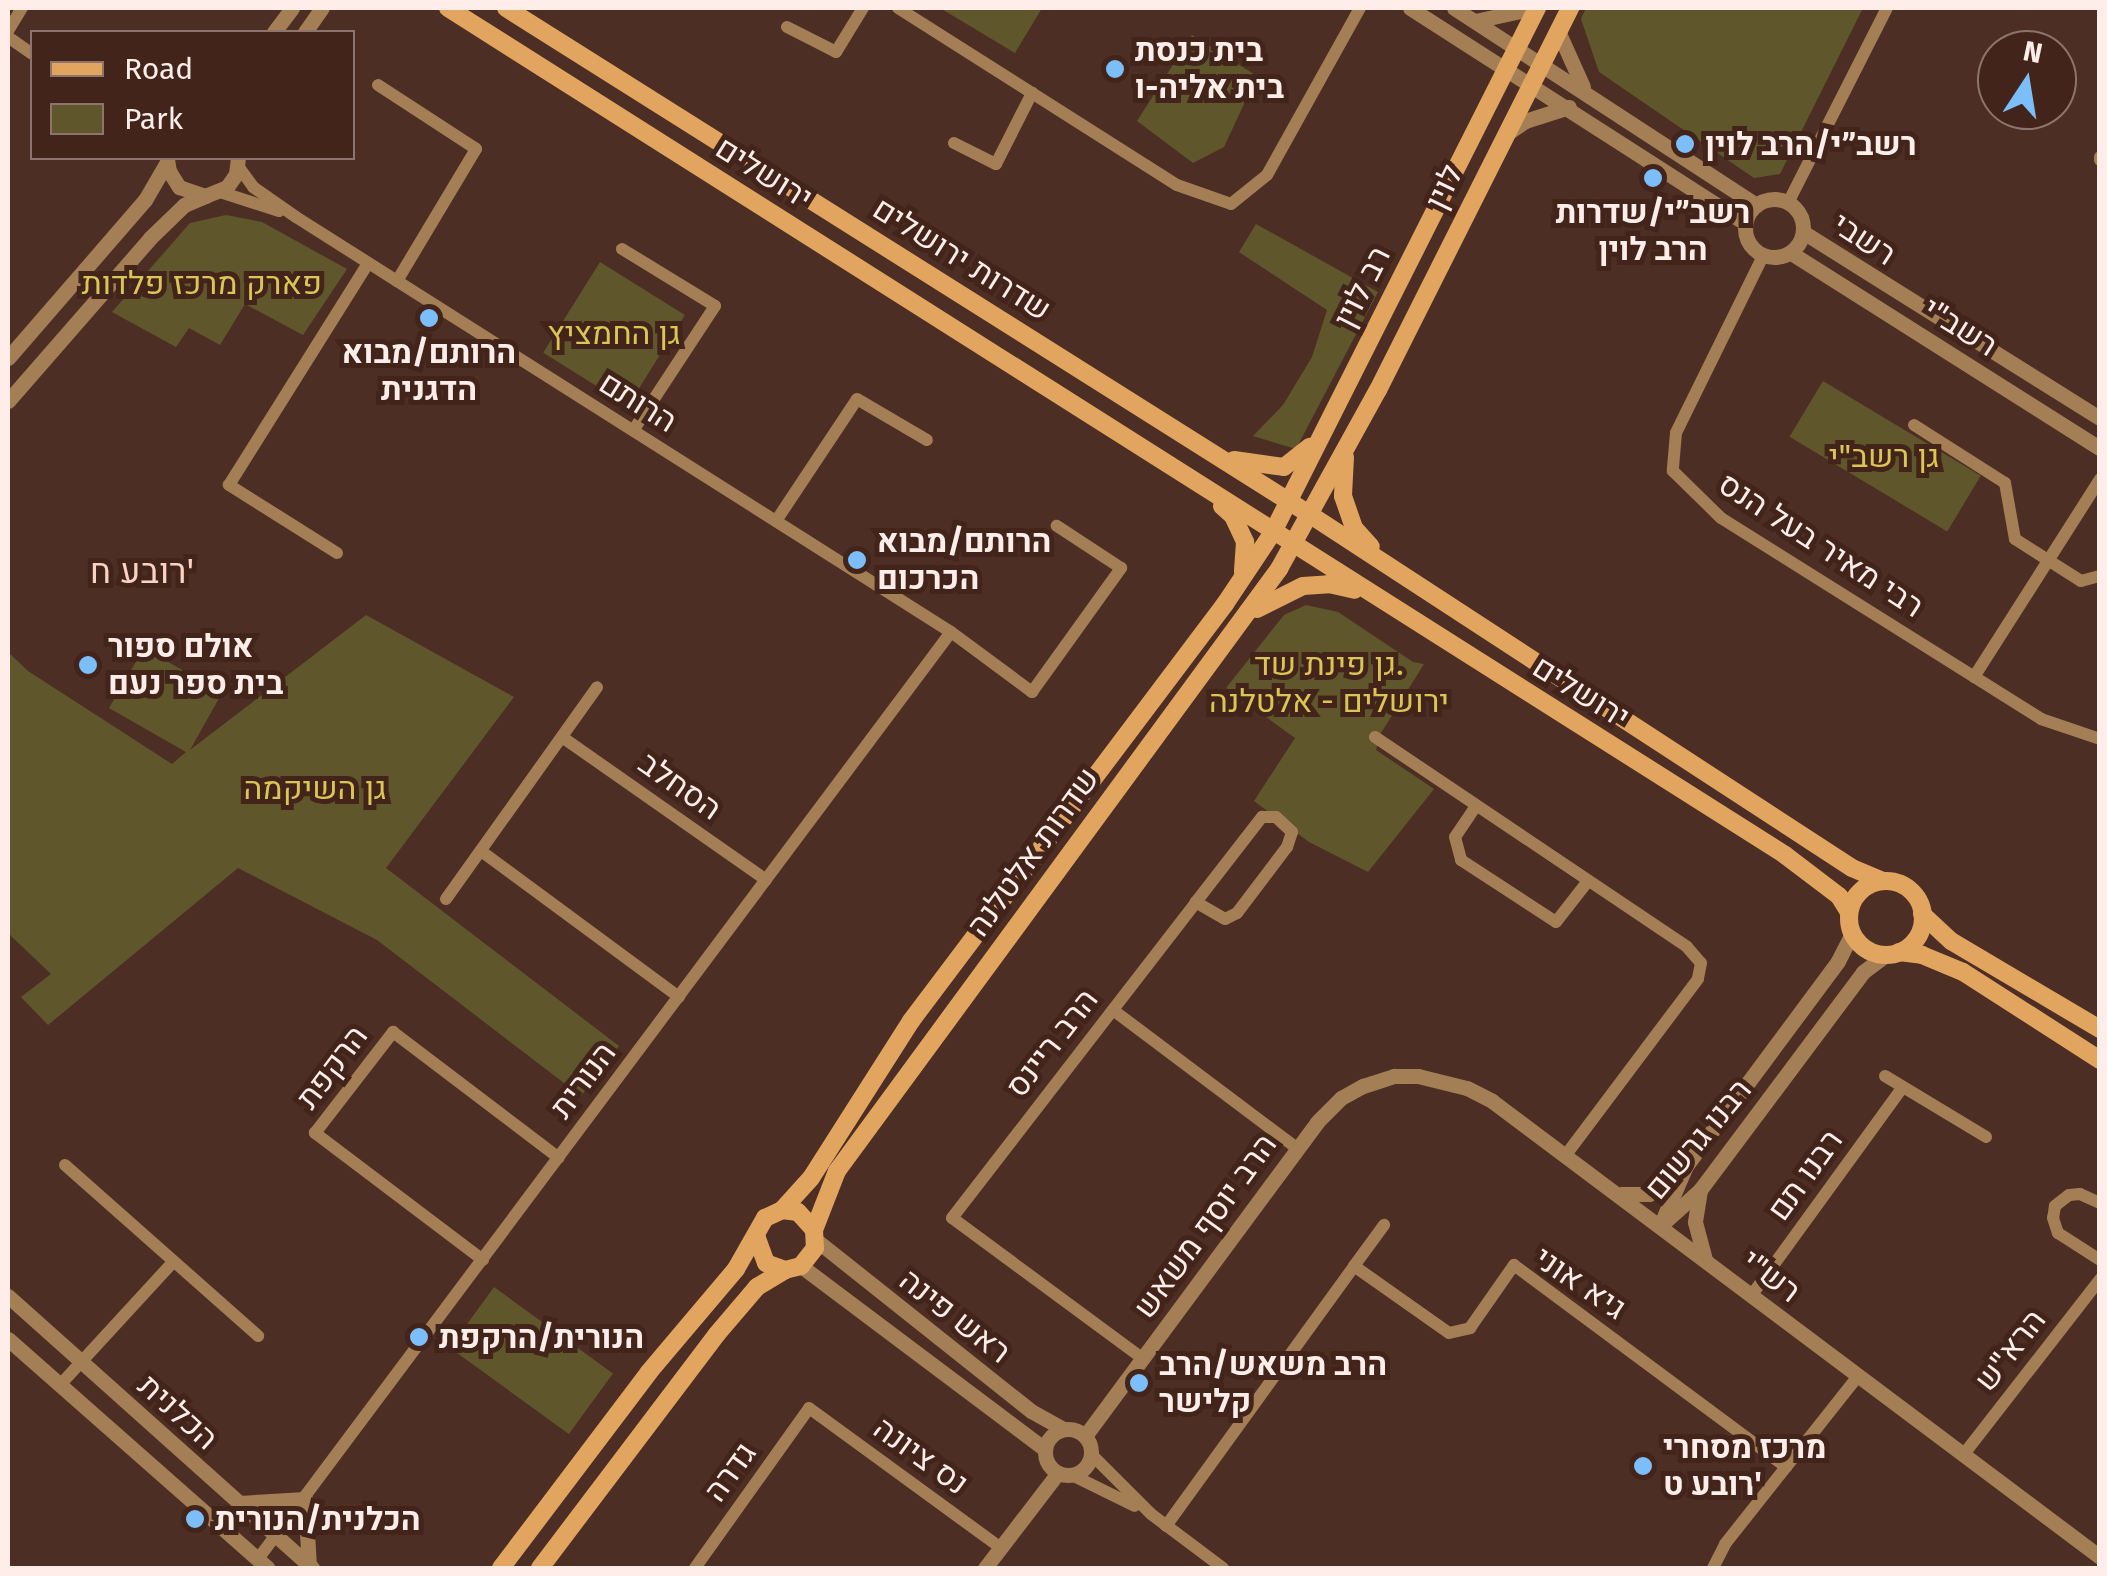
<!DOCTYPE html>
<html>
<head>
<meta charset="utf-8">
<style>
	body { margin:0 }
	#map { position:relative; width:2107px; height:1576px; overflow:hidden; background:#4d2e24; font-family:"Fira Sans",Heebo,sans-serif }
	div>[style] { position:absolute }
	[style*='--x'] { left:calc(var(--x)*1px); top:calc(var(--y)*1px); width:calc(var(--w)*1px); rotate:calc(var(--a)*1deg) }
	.green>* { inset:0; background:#5f572b; transform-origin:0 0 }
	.minor>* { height:12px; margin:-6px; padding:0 6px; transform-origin:6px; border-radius:6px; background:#a47e54 }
	.tertiary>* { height:15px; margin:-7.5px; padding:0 7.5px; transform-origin:7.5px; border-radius:7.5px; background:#a47e54 }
	.tertiary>.ring { margin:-7.5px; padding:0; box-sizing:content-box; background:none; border:15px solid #a47e54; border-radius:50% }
	.secondary>* { height:18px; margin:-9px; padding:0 9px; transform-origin:9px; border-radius:9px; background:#e1a55f }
	.secondary>.ring { margin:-9px; padding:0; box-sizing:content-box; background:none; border:18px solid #e1a55f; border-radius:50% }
	.dots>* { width:28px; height:28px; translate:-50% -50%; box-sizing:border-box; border:5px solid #42241b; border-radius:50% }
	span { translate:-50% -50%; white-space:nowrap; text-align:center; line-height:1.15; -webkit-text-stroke:10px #42241b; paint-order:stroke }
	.poi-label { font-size:32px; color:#feede8; font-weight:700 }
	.left { translate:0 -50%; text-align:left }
	.street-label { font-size:32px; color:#feede8 }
	.park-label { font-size:32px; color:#dac655 }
	.neighbourhood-label { font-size:35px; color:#fad2c5 }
	.frame { position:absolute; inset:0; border:10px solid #feede8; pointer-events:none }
	.legend { position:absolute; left:30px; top:30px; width:325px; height:130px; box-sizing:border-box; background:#42241b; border:2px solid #8d746d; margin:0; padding:12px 18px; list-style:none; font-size:30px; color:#feede8 }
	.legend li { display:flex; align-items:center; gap:20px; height:50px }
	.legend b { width:50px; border:2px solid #8d746d }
	.north { position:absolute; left:1977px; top:30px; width:100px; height:100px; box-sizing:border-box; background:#42241b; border:2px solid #8d746d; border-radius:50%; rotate:12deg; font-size:28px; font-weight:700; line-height:40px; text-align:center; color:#feede8 }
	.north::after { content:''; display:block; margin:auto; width:35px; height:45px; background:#7bbef9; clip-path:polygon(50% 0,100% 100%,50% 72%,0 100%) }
</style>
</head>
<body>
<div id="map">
	<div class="green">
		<i style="clip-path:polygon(940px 8px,1042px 8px,1015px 53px)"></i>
		<i style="clip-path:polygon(1586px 8px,1863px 8px,1780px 174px,1754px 178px,1599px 72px,1581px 19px)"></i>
		<i style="clip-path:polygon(1192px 35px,1257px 76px,1224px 147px,1193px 163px,1137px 121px)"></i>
		<i style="clip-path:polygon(226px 215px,262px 222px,347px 269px,303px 335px,245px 304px,220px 345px,189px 328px,176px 347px,112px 312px,190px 223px)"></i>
		<i style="clip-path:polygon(1256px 224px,1378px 292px,1296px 449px,1253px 436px,1283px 405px,1312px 357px,1327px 310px,1239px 252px)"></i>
		<i style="left:600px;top:262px;width:100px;height:107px;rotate:32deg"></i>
		<i style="left:1823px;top:381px;width:184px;height:65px;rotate:31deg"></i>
		<i style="clip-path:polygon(1306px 605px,1338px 612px,1413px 662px,1424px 664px,1381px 733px,1376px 750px,1434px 789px,1368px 872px,1309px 842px,1254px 801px,1295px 738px,1226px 688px,1284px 615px)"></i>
		<i style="clip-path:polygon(366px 615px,514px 697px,386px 868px,619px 1046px,581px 1096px,377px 940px,238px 868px,48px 1025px,21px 997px,51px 974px,8px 933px,8px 652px,28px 671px,172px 764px,186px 752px,109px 708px,144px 648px,222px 693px,190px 750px)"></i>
		<i style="left:494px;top:1287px;width:147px;height:75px;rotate:36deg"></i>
	</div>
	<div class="minor">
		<i style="--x:898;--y:8;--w:330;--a:32.4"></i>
		<i style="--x:1177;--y:185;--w:57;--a:19.4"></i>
		<i style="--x:1231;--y:204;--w:46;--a:-38.9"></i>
		<i style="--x:1267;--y:175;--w:191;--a:-60.9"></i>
		<i style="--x:787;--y:27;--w:55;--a:27"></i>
		<i style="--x:836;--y:52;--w:52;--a:-58.5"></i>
		<i style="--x:8;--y:31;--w:27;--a:-59"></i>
		<i style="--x:8;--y:37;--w:29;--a:35"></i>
		<i style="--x:378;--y:85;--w:117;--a:33.1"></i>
		<i style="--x:476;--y:149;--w:154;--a:120.9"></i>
		<i style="--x:954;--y:143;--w:47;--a:26.6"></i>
		<i style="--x:996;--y:164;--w:80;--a:-63.1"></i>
		<i style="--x:2100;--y:157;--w:3;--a:90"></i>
		<i style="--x:238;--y:166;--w:26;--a:54"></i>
		<i style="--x:253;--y:187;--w:52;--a:34.9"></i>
		<i style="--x:296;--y:217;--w:775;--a:32.36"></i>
		<i style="--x:951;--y:632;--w:101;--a:36.5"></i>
		<i style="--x:1032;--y:692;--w:153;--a:-54.3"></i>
		<i style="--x:1121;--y:568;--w:77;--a:-146.7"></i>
		<i style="--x:220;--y:192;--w:62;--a:17.9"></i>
		<i style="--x:1788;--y:203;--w:219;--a:-63.1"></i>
		<i style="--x:622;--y:249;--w:109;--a:31.5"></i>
		<i style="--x:715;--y:306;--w:149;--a:123.3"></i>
		<i style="--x:1763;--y:256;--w:197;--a:116.2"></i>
		<i style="--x:1676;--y:433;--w:38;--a:95"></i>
		<i style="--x:1673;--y:471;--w:67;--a:44.4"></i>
		<i style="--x:1721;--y:518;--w:378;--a:32.1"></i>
		<i style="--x:2041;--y:719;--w:62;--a:18.7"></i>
		<i style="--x:1914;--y:425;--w:108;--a:32.5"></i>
		<i style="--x:2005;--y:483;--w:57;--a:79.9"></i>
		<i style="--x:2015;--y:539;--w:78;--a:32.5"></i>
		<i style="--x:2081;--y:581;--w:20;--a:-15"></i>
		<i style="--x:776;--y:521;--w:146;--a:-56.4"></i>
		<i style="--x:857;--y:399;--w:81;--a:30.4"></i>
		<i style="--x:337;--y:553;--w:128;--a:-147.8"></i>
		<i style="--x:229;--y:485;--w:262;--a:-57.9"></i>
		<i style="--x:1974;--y:677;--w:235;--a:-57.5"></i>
		<i style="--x:562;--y:737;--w:249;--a:35"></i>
		<i style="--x:1375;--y:737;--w:376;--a:33.9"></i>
		<i style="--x:1687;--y:947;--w:21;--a:49"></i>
		<i style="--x:1701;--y:963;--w:16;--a:101"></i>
		<i style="--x:1698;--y:979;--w:220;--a:126.9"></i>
		<i style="--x:1476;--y:806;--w:37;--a:124"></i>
		<i style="--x:1455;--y:837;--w:24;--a:75"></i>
		<i style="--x:1461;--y:860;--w:113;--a:33.1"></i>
		<i style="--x:1556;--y:922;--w:52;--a:-52"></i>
		<i style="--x:481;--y:851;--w:246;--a:36.4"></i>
		<i style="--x:446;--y:899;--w:260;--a:-54.5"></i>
		<i style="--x:1113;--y:1010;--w:230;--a:36.9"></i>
		<i style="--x:1885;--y:1076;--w:118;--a:31.1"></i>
		<i style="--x:65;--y:1165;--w:258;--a:41.5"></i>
		<i style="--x:2100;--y:1203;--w:22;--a:-156"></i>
		<i style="--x:2080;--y:1194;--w:11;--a:175"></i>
		<i style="--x:2069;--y:1195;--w:18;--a:142"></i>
		<i style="--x:2055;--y:1206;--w:12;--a:99"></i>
		<i style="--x:2053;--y:1218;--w:16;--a:72"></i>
		<i style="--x:2058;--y:1233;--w:50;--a:32.7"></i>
		<i style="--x:483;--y:1260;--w:211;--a:-142.9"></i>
		<i style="--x:315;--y:1133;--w:128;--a:-52.3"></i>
		<i style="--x:393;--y:1032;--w:208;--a:37.2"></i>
		<i style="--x:1354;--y:1266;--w:51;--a:-53.8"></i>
		<i style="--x:1751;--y:1296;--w:258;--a:-54"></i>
		<i style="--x:1142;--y:1358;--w:236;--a:-143.6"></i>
		<i style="--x:952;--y:1218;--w:399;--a:-52.3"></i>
		<i style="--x:1196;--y:902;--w:108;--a:-52.2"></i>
		<i style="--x:1262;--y:817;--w:14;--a:0"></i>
		<i style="--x:1276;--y:817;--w:22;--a:43"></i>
		<i style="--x:1292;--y:832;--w:16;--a:108"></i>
		<i style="--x:1287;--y:847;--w:83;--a:127.1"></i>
		<i style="--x:1237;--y:913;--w:13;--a:153"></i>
		<i style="--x:1225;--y:919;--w:34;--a:-150"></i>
		<i style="--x:60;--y:1385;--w:167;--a:-47.4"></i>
		<i style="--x:1091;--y:1454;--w:85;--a:45"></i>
		<i style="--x:1151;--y:1514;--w:90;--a:36.9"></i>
		<i style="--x:1964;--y:1454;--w:222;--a:-52.1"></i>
		<i style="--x:1070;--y:1474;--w:72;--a:26.2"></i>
		<i style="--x:1166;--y:1526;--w:321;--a:-54.1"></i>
		<i style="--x:1354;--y:1266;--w:116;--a:35.2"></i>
		<i style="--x:1449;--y:1333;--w:22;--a:-13"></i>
		<i style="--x:1470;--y:1328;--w:77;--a:-55.1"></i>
		<i style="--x:1514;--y:1265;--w:339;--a:36.6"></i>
		<i style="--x:258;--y:1559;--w:1157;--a:-53.22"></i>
		<i style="--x:695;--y:1568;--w:196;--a:-54.5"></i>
		<i style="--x:809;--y:1408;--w:238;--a:36.1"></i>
		<i style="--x:1713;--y:1568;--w:27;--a:-63"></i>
		<i style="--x:1725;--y:1544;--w:214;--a:-51.6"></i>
	</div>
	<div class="tertiary">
		<i style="--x:1410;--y:8;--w:398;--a:32.7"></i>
		<i style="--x:1454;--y:8;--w:361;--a:33.1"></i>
		<i style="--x:1475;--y:21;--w:60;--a:-12.4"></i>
		<i style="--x:1558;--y:31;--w:61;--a:65.9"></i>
		<i style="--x:274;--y:32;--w:30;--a:-53"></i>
		<i style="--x:305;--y:32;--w:29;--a:-55"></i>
		<i style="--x:1506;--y:134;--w:23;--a:-34"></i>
		<i style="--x:1525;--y:121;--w:46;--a:-17.7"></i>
		<i style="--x:167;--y:159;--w:12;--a:81"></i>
		<i style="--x:169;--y:171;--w:19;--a:58"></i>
		<i style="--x:179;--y:187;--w:28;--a:19"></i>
		<i style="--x:205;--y:196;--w:24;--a:-22"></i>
		<i style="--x:227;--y:187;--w:16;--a:-55"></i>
		<i style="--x:236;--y:174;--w:16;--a:-83"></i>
		<i class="ring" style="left:1745px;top:199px;width:43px;height:43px"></i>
		<i style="--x:1803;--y:232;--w:350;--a:32.1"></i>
		<i style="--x:1791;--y:253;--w:365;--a:32.3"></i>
		<i style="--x:8;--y:358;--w:209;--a:-49.1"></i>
		<i style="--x:145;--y:200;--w:44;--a:-59.9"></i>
		<i style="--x:8;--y:401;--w:216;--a:-48.9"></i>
		<i style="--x:150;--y:238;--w:47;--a:-44.1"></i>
		<i style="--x:184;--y:205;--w:23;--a:-23"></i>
		<i style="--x:1700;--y:1190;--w:32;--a:99"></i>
		<i style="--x:1695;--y:1222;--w:38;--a:75"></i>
		<i style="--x:1621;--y:1194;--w:28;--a:0"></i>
		<i style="--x:1649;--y:1194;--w:33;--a:-33"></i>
		<i style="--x:1660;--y:1226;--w:54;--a:-42"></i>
		<i style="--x:1700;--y:1190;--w:272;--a:-53.2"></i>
		<i style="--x:1863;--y:972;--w:30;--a:-37"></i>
		<i style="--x:1660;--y:1226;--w:65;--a:-66.6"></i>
		<i style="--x:1686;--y:1166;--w:255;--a:-53.4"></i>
		<i style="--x:1838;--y:961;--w:31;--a:-63"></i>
		<i style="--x:816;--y:1240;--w:275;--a:38.5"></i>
		<i style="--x:1031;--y:1411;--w:37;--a:29"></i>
		<i style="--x:801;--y:1266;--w:305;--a:36.9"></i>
		<i style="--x:8;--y:1296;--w:408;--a:41.8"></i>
		<i style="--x:8;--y:1339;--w:346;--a:41.4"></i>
		<i class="ring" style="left:1045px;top:1429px;width:31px;height:31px"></i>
		<i style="--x:1085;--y:1436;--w:390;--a:-53.5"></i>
		<i style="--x:1317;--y:1122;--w:34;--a:-45"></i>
		<i style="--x:1341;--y:1098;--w:25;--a:-29"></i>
		<i style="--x:1363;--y:1086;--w:33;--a:-18"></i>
		<i style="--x:1394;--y:1076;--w:24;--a:0"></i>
		<i style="--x:1418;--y:1076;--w:50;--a:13.8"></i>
		<i style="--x:1467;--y:1088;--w:28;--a:27"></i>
		<i style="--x:1492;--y:1101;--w:760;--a:36.87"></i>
		<i style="--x:239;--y:1503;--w:66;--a:-3.5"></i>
		<i style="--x:305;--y:1499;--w:67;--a:86.6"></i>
		<i style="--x:985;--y:1568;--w:120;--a:-52.5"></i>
	</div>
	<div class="secondary">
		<i style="--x:448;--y:8;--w:1583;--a:32.35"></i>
		<i style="--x:1785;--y:855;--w:68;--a:37.2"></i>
		<i style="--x:1839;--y:896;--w:19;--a:58"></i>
		<i style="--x:506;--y:8;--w:949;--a:32.22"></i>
		<i style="--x:1309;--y:514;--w:648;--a:33.1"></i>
		<i style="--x:1852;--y:868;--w:33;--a:23"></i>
		<i style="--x:1345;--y:457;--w:39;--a:93"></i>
		<i style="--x:1343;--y:496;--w:34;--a:71"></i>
		<i style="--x:1354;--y:528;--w:25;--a:48"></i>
		<i style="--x:1234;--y:460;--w:50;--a:8"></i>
		<i style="--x:1284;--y:467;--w:33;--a:-38"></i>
		<i style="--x:1222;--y:506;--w:15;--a:42"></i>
		<i style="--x:1233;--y:516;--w:29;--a:65"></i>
		<i style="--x:1245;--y:542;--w:30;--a:94"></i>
		<i style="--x:1257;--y:609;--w:51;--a:-26.6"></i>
		<i style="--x:1303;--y:586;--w:26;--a:-4"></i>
		<i style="--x:1329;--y:584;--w:26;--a:13"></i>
		<i class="ring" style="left:1849px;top:881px;width:56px;height:56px"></i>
		<i style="--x:1922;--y:914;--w:40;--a:43"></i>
		<i style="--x:1951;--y:941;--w:173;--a:30.6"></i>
		<i style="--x:1899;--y:952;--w:23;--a:7"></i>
		<i style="--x:1922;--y:955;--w:44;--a:22.5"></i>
		<i style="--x:1963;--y:972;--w:163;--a:32.7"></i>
		<i style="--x:782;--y:1210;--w:43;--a:-47.8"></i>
		<i style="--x:811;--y:1178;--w:186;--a:-57.5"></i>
		<i style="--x:911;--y:1021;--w:522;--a:-53.02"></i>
		<i style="--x:1225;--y:604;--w:87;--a:-56.3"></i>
		<i style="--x:1273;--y:532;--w:587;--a:-63.26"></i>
		<i style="--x:814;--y:1230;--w:63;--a:-68.7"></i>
		<i style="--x:837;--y:1171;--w:747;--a:-53.71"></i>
		<i style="--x:1279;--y:569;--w:205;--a:-61.1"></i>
		<i style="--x:1378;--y:390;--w:428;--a:-63.3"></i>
		<i style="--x:501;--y:1568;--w:246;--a:-52.9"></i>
		<i style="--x:649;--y:1372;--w:135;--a:-49.8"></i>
		<i style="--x:736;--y:1269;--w:59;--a:-60.4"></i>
		<i style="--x:765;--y:1218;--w:19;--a:-25"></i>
		<i style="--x:782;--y:1210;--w:16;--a:7"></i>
		<i style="--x:798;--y:1212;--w:24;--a:48"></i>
		<i style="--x:814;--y:1230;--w:18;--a:87"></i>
		<i style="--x:815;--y:1248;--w:23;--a:128"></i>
		<i style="--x:801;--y:1266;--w:16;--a:166"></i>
		<i style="--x:785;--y:1270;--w:20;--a:-160"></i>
		<i style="--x:766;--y:1263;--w:29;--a:-110"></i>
		<i style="--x:540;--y:1568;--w:293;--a:-52.9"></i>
		<i style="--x:717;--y:1334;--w:62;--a:-49.6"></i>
		<i style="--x:757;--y:1287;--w:33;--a:-31"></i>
	</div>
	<div class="dots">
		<i style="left:1115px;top:69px;background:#7bbef9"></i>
		<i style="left:1685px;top:144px;background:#7bbef9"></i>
		<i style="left:1653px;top:178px;background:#7bbef9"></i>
		<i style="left:429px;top:318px;background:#7bbef9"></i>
		<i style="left:857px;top:560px;background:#7bbef9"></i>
		<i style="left:88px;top:665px;background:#7bbef9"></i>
		<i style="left:419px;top:1337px;background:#7bbef9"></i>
		<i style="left:1139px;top:1383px;background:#7bbef9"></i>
		<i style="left:1643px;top:1466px;background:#7bbef9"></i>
		<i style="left:195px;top:1519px;background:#7bbef9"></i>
	</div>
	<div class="poi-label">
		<span class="left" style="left:1135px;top:69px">בית כנסת<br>בית אליה-ו</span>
		<span class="left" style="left:1705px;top:144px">רשב״י/הרב לוין</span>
		<span style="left:1653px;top:231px">רשב״י/שדרות<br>הרב לוין</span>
		<span style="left:429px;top:371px">הרותם/מבוא<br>הדגנית</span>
		<span class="left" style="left:877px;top:560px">הרותם/מבוא<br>הכרכום</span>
		<span class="left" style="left:108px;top:665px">אולם ספור<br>בית ספר נעם</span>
		<span class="left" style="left:439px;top:1337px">הנורית/הרקפת</span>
		<span class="left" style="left:1159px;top:1383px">הרב משאש/הרב<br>קלישר</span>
		<span class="left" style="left:1663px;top:1466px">מרכז מסחרי<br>רובע ט'</span>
		<span class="left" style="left:215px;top:1519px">הכלנית/הנורית</span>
	</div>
	<div class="street-label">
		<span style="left:764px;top:173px;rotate:32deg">ירושלים</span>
		<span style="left:1444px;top:187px;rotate:-64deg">לוין</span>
		<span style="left:1864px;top:239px;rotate:33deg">רשבי</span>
		<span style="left:962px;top:259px;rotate:32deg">שדרות ירושלים</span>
		<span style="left:1362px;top:287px;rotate:-63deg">רב לוין</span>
		<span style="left:1960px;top:327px;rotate:32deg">רשב"י</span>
		<span style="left:638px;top:402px;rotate:32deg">הרותם</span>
		<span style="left:1821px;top:545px;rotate:33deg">רבי מאיר בעל הנס</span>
		<span style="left:1581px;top:692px;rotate:32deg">ירושלים</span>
		<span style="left:680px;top:786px;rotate:35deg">הסחלב</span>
		<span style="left:1033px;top:852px;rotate:-54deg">שדרות אלטלנה</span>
		<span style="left:1052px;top:1043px;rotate:-52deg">הרב ריינס</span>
		<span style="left:332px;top:1067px;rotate:-53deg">הרקפת</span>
		<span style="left:583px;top:1080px;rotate:-53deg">הנורית</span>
		<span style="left:1698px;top:1139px;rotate:-50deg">רבנו גרשום</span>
		<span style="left:1805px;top:1175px;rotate:-54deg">רבנו תם</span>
		<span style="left:1205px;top:1226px;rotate:-54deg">הרב יוסף משאש</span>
		<span style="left:1771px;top:1276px;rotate:37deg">רש"י</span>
		<span style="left:1580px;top:1283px;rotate:34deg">גיא אוני</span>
		<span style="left:955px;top:1316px;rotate:38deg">ראש פינה</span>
		<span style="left:2010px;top:1350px;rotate:-52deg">הרא"ש</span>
		<span style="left:178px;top:1412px;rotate:42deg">הכלנית</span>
		<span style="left:921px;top:1456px;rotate:36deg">נס ציונה</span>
		<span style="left:730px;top:1472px;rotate:-54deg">גדרה</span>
	</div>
	<div class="park-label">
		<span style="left:202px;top:283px">פארק מרכז פלדות</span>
		<span style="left:614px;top:333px">גן החמציץ</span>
		<span style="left:1884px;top:456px">גן רשב"י</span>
		<span style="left:1329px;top:683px">גן פינת שד.<br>ירושלים - אלטלנה</span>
		<span style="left:315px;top:788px">גן השיקמה</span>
	</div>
	<div class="neighbourhood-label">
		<span style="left:142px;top:571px">רובע ח'</span>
	</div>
	<div class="frame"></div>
	<ul class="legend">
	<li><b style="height:12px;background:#e1a55f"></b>Road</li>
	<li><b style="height:28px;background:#5f572b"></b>Park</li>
	</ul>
	<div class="north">N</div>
</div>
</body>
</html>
